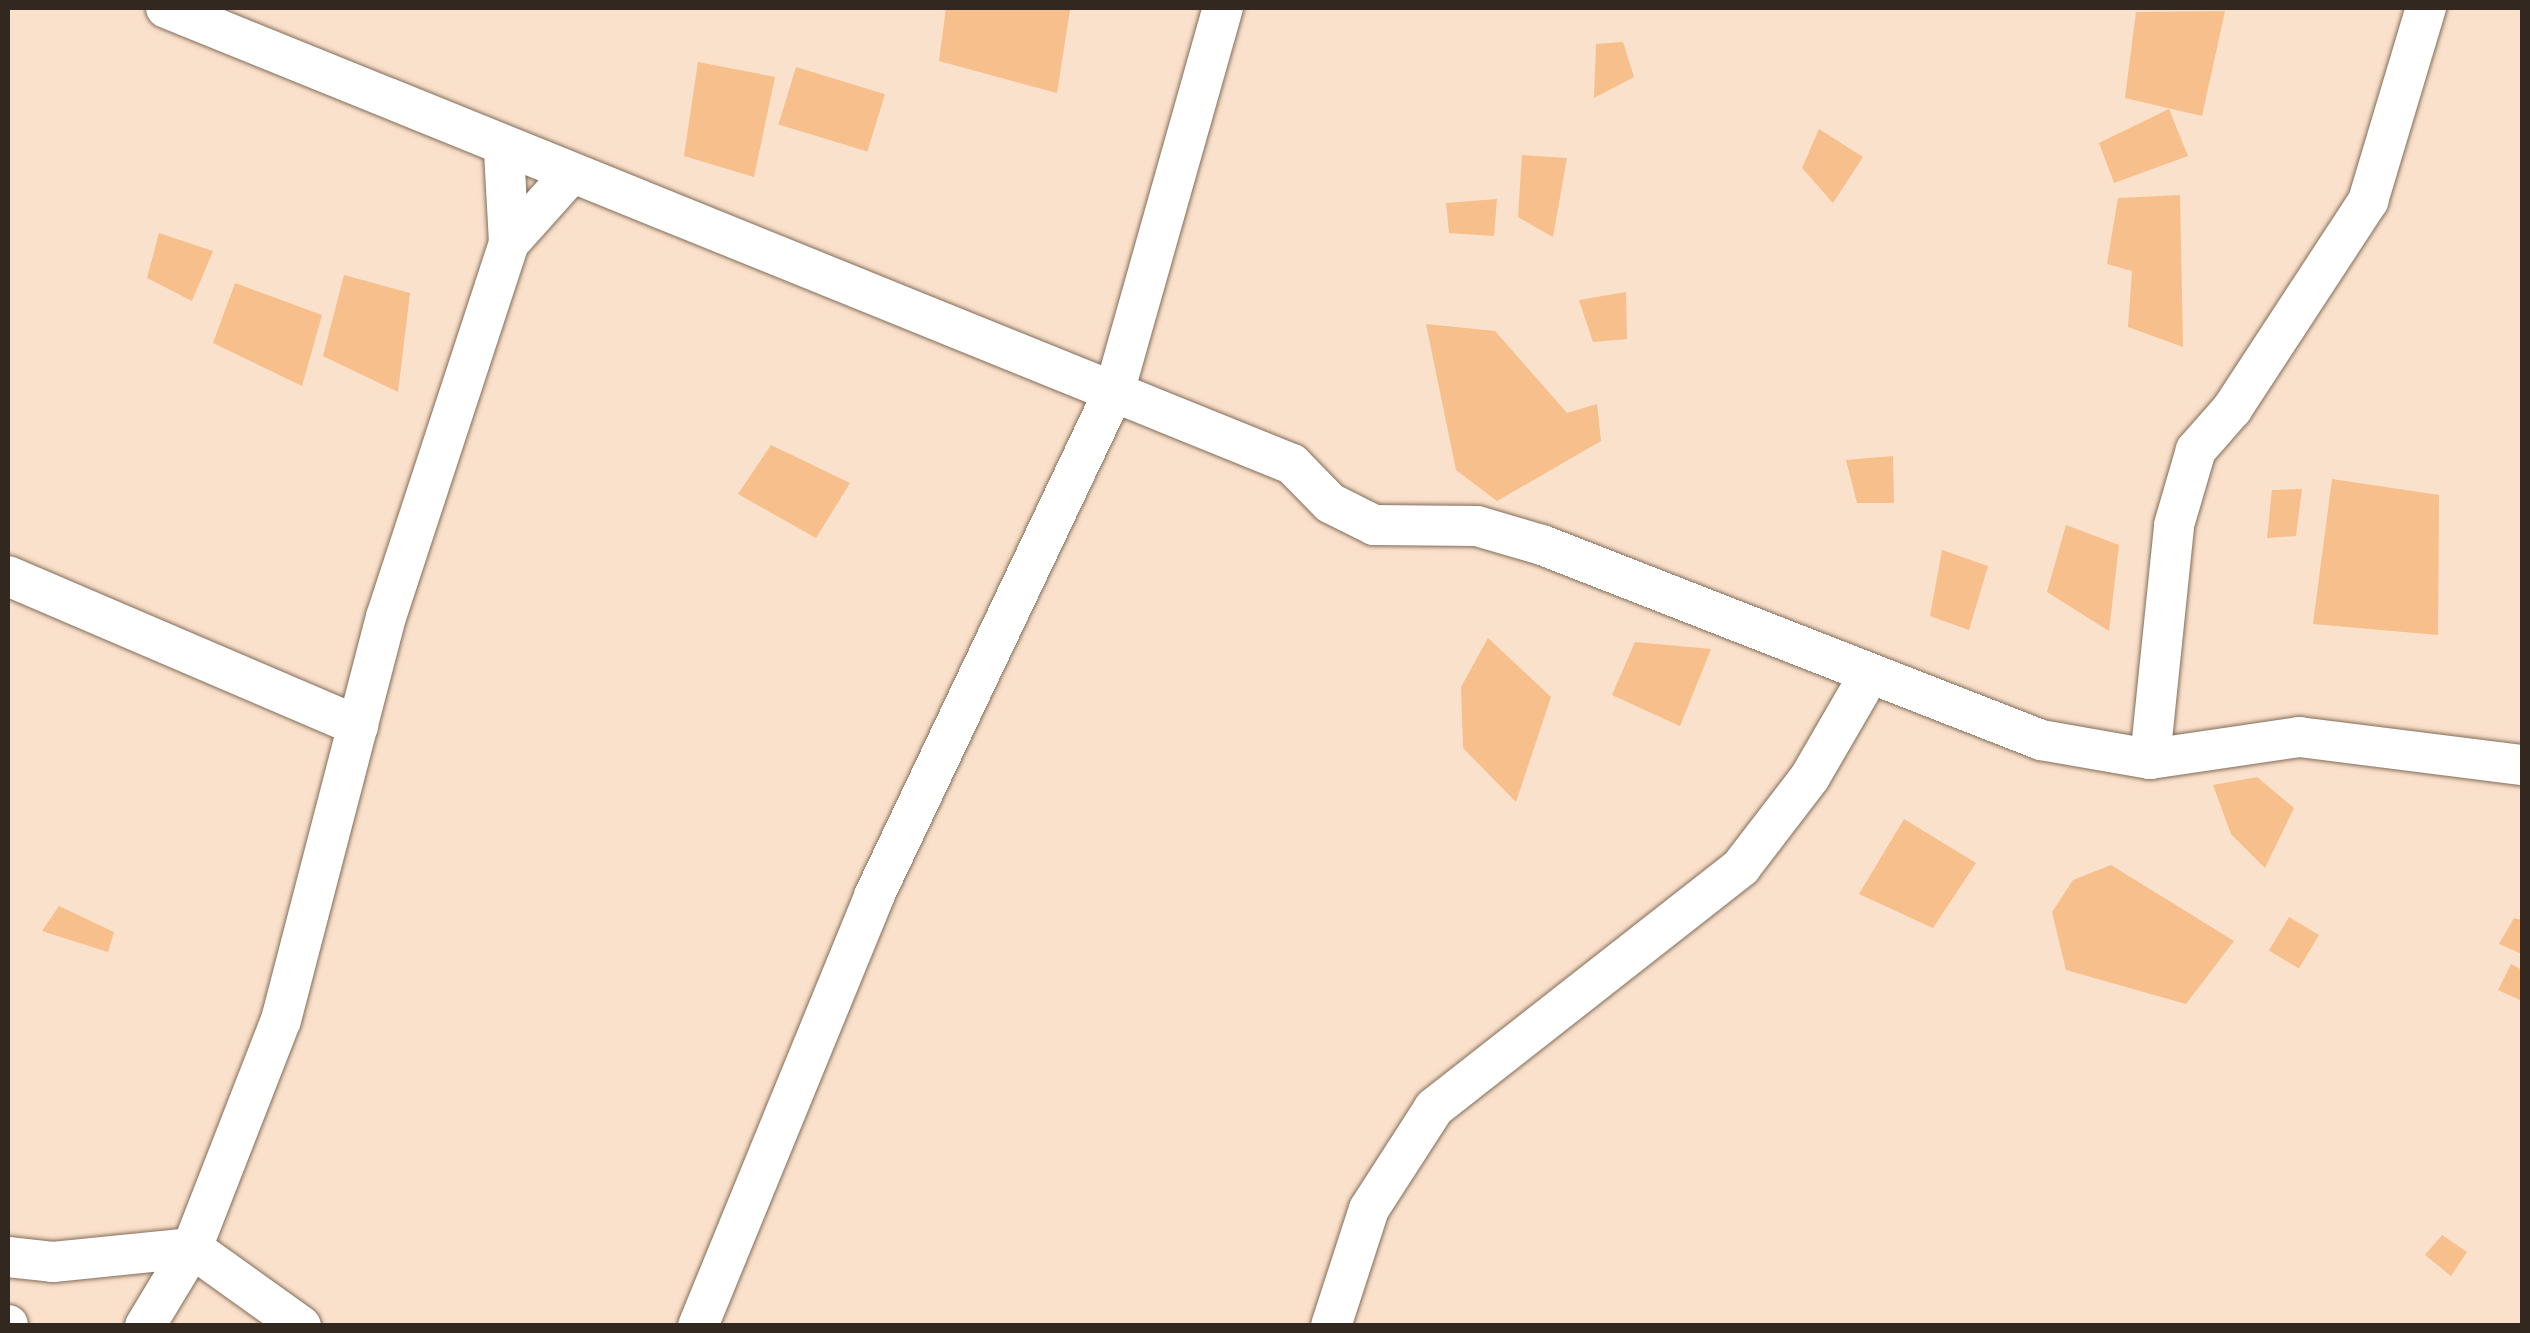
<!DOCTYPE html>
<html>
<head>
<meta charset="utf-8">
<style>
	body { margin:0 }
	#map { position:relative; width:2530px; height:1333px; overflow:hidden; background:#fae1cb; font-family:Karla,sans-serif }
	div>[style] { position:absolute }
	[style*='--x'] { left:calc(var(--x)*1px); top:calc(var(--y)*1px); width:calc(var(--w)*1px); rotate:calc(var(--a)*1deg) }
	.building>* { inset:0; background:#f6bf8c; transform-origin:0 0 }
	.roads { filter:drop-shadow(0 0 2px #826c59) drop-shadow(0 0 2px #826c59) }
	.street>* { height:40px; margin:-20px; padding:0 20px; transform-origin:20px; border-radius:20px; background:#fff }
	span { translate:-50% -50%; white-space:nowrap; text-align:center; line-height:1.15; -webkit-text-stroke:10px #fbf1e8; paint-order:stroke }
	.frame { position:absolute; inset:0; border:10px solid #322820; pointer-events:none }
</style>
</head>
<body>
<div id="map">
	<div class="building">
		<i style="clip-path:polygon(946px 8px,1070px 10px,1057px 93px,939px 61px)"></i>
		<i style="clip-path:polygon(2225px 11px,2202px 116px,2125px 98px,2136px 12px)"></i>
		<i style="clip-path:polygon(1623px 42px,1634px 77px,1594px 98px,1596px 44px)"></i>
		<i style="clip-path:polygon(698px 62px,775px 77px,754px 177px,684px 156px)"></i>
		<i style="left:796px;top:67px;width:93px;height:60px;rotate:17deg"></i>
		<i style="clip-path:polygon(2169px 109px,2188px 156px,2114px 183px,2099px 143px)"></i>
		<i style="clip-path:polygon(1819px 129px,1863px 157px,1833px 203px,1802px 168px)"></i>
		<i style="clip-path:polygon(1522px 155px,1567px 158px,1553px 237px,1518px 217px)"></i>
		<i style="clip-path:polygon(2180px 195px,2183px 347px,2128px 327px,2132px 271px,2107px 264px,2118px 198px)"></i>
		<i style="clip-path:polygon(1497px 199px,1494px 236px,1449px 233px,1446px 203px)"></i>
		<i style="clip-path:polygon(159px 233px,213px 251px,192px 301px,147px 278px)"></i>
		<i style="clip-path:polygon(344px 275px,410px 293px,398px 392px,323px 356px)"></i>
		<i style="clip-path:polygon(235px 283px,322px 315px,302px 386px,213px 343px)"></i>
		<i style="clip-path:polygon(1626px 292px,1627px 339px,1593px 342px,1579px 300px)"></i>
		<i style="clip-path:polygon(1426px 324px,1495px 331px,1567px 413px,1597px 404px,1601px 441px,1497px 501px,1456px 470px)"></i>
		<i style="clip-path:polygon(771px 445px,850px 483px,816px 538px,738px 494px)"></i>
		<i style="clip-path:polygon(1893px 456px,1894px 503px,1857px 503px,1846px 460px)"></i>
		<i style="clip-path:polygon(2332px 479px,2439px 495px,2438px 635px,2313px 624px)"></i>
		<i style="clip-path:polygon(2302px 489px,2296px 536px,2267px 538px,2272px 490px)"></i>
		<i style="clip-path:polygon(2066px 525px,2119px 545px,2109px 631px,2047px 592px)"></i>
		<i style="clip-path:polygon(1942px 550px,1988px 566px,1969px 630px,1930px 616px)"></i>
		<i style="clip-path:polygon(1488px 638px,1551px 697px,1516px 802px,1463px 748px,1461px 687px)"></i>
		<i style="clip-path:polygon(1635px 642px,1711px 649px,1680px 726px,1612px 695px)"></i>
		<i style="clip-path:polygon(2257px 777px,2294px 808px,2265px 868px,2231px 834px,2213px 785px)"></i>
		<i style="clip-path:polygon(1904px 819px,1976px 863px,1933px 928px,1859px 894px)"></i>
		<i style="clip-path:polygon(2111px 865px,2234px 941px,2186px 1004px,2066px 970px,2052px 912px,2073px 880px)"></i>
		<i style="clip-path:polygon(59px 906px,114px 932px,108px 952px,42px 931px)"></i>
		<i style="left:2289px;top:917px;width:35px;height:39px;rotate:31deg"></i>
		<i style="clip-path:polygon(2514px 918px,2522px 920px,2522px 954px,2499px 944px)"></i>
		<i style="clip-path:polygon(2511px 964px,2522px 970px,2522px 1001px,2498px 990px)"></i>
		<i style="clip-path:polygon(2442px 1235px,2467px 1252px,2451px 1276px,2425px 1255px)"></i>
	</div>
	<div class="roads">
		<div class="street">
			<i style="--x:166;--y:8;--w:1215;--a:22.05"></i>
			<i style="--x:1292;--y:464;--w:54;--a:45.7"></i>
			<i style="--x:1330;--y:503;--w:49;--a:26.6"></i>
			<i style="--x:1374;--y:525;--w:103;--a:0.6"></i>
			<i style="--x:1477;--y:526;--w:68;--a:16.3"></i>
			<i style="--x:1542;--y:545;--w:536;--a:21.34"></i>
			<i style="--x:2041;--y:740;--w:111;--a:9.9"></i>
			<i style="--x:2150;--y:759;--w:151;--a:-8.4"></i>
			<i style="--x:2299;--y:737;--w:225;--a:7.2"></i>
			<i style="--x:509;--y:243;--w:91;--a:-48.1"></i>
			<i style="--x:8;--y:576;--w:381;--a:23.2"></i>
			<i style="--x:2150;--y:759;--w:235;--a:-84.1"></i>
			<i style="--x:2174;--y:525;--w:78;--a:-73.7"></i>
			<i style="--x:2196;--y:450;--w:55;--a:-48.7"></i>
			<i style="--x:2232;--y:409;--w:249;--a:-56.8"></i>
			<i style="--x:2368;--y:201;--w:202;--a:-73.3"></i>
			<i style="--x:8;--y:1257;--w:45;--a:6.3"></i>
			<i style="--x:53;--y:1262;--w:140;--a:-5.8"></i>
			<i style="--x:192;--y:1248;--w:134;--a:35.6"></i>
			<i style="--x:8;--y:1325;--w:1;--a:90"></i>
			<i style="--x:145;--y:1326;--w:91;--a:-58.9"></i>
			<i style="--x:192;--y:1248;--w:245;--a:-68.7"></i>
			<i style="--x:281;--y:1020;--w:416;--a:-75.4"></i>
			<i style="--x:386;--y:617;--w:394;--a:-71.8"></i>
			<i style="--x:509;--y:243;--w:92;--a:-93.1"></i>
			<i style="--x:698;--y:1326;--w:465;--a:-67.7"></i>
			<i style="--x:874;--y:896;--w:561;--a:-64.58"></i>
			<i style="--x:1115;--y:389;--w:396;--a:-74.2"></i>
			<i style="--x:1331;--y:1326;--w:123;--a:-72"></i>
			<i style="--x:1369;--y:1209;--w:120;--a:-57.2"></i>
			<i style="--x:1434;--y:1108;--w:390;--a:-38.1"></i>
			<i style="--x:1741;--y:867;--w:113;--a:-52.5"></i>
			<i style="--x:1810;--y:777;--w:116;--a:-59.9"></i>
		</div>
	</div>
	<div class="frame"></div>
</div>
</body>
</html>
